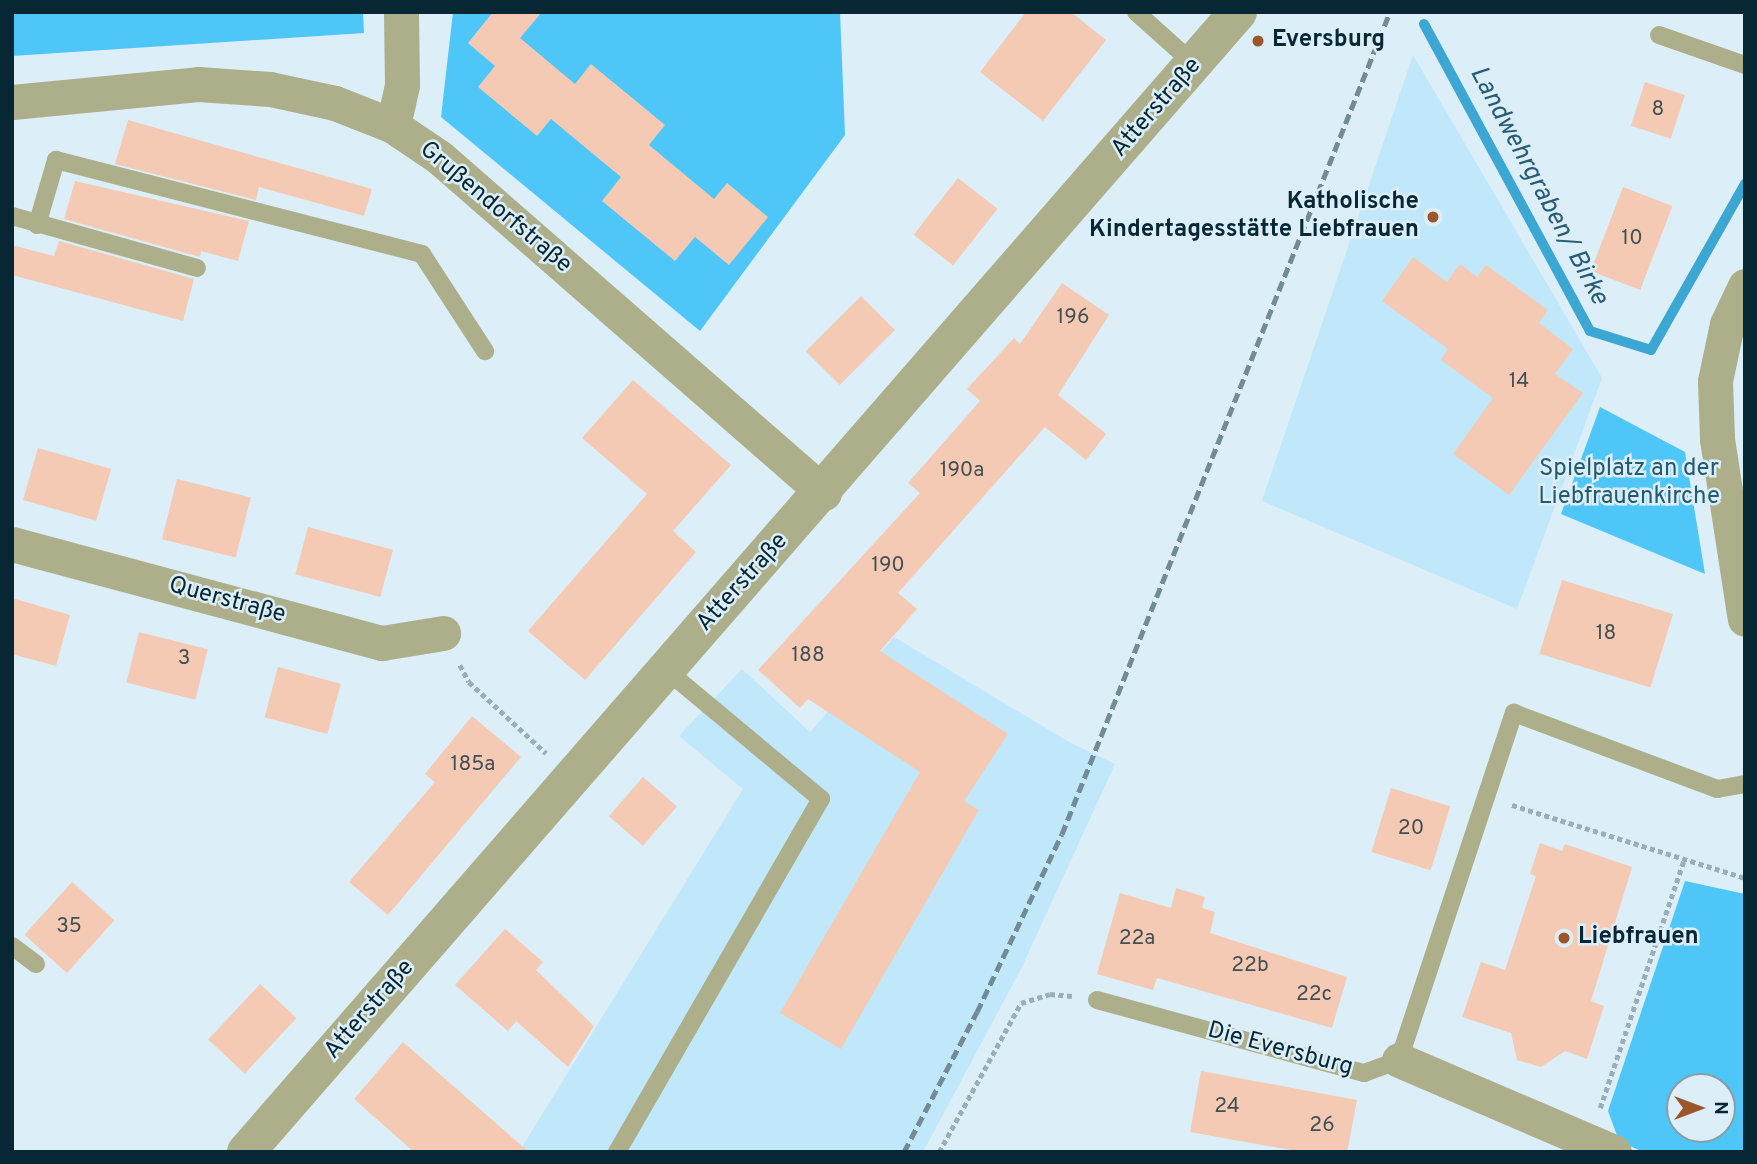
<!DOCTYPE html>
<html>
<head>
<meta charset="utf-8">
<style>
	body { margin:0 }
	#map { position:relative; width:1757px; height:1164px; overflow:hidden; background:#dceef7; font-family:Overpass,sans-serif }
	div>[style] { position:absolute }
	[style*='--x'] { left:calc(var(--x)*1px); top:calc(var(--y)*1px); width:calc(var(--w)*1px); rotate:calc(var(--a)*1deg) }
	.built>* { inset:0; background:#c0e7fa }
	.green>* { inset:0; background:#4ec7f8 }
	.stream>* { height:10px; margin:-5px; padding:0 5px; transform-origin:5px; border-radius:5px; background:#3da7d3 }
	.building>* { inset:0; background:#f5cab4; transform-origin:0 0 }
	.path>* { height:4.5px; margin-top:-2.25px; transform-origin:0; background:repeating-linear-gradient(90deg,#98aeb8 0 5px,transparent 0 8.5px) }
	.service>* { height:18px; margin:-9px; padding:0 9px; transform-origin:9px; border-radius:9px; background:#adaf8b }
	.minor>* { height:35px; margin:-17.5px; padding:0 17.5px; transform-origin:17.5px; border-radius:17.5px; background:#adaf8b }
	.tertiary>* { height:38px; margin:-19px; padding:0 19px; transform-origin:19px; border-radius:19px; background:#adaf8b }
	.rail>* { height:5px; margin-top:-2.5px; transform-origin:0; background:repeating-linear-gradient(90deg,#728b96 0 10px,transparent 0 15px) }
	.dots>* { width:19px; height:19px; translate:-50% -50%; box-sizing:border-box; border:4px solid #dceef7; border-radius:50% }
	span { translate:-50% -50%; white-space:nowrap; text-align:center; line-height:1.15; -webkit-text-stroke:5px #dceef7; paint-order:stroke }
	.number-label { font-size:21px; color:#425054 }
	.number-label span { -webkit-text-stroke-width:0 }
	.poi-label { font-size:24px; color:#072734; font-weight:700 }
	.left { translate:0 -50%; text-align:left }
	.right { translate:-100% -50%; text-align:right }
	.street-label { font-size:24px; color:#072734 }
	.park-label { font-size:24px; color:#235b72 }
	.water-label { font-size:26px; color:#265d75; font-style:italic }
	.frame { position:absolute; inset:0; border:14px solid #072734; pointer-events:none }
	.north { position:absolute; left:1666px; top:1073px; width:70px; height:70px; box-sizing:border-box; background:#dceef7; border:2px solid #879ea9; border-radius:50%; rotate:90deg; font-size:19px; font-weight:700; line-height:28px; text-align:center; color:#072734 }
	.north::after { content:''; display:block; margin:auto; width:24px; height:32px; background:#9c562c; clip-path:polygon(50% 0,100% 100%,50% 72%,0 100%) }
</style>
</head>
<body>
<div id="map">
	<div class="built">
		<i style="clip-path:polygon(1413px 55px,1602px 378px,1517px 609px,1262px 501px)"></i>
		<i style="clip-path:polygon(894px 637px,1069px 742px,1115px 764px,1021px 969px,923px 1152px,519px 1152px,743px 789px,679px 736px,742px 669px,810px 732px)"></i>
	</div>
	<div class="green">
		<i style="clip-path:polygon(12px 12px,363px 12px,364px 33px,12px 56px)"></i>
		<i style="clip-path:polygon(453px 12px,840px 12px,845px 135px,700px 331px,441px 117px)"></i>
		<i style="clip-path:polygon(1600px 407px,1685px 452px,1705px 574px,1561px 514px)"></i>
		<i style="clip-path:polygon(evenodd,1685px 881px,1745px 894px,1745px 1152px,1643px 1152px,1619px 1141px,1608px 1111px,1685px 881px,1680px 1087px,1722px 1087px,1722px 1129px,1680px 1129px,1680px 1087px)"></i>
	</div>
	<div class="stream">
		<i style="--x:1424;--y:24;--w:349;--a:61.6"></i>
		<i style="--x:1590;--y:331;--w:64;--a:17.3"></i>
		<i style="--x:1651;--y:350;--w:191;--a:-60.5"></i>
	</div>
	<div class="building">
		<i style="clip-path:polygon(493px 12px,542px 12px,520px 38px,575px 84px,591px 64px,665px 125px,649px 145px,714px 199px,727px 183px,768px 217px,729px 265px,695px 237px,675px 261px,602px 201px,621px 177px,551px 119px,537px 136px,478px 87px,495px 66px,468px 43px)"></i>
		<i style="clip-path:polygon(1026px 12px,1071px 12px,1106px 40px,1043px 121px,980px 72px)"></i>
		<i style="left:1645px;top:82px;width:42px;height:46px;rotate:18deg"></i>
		<i style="clip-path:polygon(128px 120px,372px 189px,364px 216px,259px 187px,256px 200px,115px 164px)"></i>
		<i style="left:958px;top:178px;width:50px;height:72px;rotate:38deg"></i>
		<i style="clip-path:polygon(75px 181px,249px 221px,238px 261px,201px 251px,200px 257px,64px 219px)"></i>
		<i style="left:1623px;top:187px;width:53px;height:90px;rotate:21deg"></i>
		<i style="clip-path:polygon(59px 241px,194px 279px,183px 321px,12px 275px,12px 245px,54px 256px)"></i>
		<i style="clip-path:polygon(1413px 257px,1447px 282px,1460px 264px,1477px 277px,1486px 265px,1548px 310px,1539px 323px,1573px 349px,1555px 374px,1583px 393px,1509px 495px,1453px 454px,1493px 398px,1441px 360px,1448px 349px,1382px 301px)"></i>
		<i style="clip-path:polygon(1062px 283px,1109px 315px,1058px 395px,1106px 434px,1086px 460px,1045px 427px,898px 593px,917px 609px,880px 651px,1008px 734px,964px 801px,979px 810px,841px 1049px,780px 1013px,920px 772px,808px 699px,800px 708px,758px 670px,920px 493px,908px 483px,980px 401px,967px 389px,1014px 338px,1020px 344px)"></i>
		<i style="left:861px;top:296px;width:48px;height:78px;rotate:45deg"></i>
		<i style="clip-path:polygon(633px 380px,731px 465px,673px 531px,696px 552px,585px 680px,528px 631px,647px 494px,582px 438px)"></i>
		<i style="left:38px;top:448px;width:76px;height:54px;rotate:16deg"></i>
		<i style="left:177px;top:479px;width:76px;height:62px;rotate:14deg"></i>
		<i style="left:308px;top:527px;width:88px;height:49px;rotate:15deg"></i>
		<i style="left:1562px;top:580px;width:116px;height:77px;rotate:17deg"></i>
		<i style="clip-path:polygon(12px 598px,70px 615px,56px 666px,12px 654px)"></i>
		<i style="left:139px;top:632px;width:71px;height:52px;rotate:14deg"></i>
		<i style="left:278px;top:667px;width:65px;height:52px;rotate:15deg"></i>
		<i style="clip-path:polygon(472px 716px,521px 757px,388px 915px,349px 882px,435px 782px,425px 774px)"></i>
		<i style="left:643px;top:777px;width:45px;height:52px;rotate:41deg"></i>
		<i style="left:1391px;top:788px;width:62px;height:67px;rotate:17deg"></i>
		<i style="clip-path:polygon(1540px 843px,1562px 851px,1565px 844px,1632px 867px,1591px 1001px,1604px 1006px,1587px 1059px,1565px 1051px,1541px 1067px,1517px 1060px,1511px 1033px,1462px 1017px,1481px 962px,1505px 970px,1536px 876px,1530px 874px)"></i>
		<i style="left:72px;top:882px;width:57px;height:71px;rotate:42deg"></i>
		<i style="clip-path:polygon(1176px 888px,1205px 897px,1202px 908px,1215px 912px,1210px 933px,1347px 977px,1332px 1028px,1157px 978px,1153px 990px,1097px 974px,1120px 893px,1171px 908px)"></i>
		<i style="clip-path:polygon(505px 929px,543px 962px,536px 970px,594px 1026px,568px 1067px,516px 1021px,508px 1031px,455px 985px)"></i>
		<i style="left:260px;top:984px;width:50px;height:76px;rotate:43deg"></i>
		<i style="clip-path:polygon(403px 1042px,529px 1152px,414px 1152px,354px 1099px)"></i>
		<i style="clip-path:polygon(1201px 1071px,1357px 1100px,1347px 1152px,1302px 1152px,1190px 1132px)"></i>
	</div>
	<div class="path">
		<i style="--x:460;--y:665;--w:19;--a:62"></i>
		<i style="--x:469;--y:682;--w:105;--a:42.7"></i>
		<i style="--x:1512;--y:805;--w:244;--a:17.4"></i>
		<i style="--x:1600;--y:1108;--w:262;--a:-71.3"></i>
		<i style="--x:939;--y:1152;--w:170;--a:-61.2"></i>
		<i style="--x:1021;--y:1003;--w:30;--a:-17"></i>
		<i style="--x:1050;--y:994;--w:22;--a:5"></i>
	</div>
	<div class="service">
		<i style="--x:1136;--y:12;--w:78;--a:41.9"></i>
		<i style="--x:1659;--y:35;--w:91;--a:19.2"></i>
		<i style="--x:12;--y:216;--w:192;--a:15.7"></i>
		<i style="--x:37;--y:225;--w:68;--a:-73.7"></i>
		<i style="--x:56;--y:160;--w:378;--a:14.4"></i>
		<i style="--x:422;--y:254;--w:116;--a:57"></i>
		<i style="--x:12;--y:946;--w:30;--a:37"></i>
		<i style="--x:1097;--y:1000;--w:277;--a:15.3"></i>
		<i style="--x:1364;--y:1073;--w:37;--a:-20"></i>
		<i style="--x:1399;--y:1060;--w:366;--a:-71.7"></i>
		<i style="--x:1514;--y:713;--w:217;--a:20.5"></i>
		<i style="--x:1717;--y:789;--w:28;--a:-10"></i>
		<i style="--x:617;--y:1152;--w:408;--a:-60"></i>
		<i style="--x:821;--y:799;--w:202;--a:-140.2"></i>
	</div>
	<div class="minor">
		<i style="--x:12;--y:102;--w:187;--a:-5.5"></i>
		<i style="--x:198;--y:84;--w:72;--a:4"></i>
		<i style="--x:270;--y:89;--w:66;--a:12.2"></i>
		<i style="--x:335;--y:103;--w:62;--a:21.6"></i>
		<i style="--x:393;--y:126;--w:55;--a:34"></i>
		<i style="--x:439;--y:157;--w:511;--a:41.11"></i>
		<i style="--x:393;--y:126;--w:42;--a:-77.6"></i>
		<i style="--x:402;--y:85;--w:73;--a:-90.8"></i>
		<i style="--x:1745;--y:286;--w:42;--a:115.3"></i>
		<i style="--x:1727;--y:324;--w:58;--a:101.9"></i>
		<i style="--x:1715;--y:381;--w:58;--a:88"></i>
		<i style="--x:1717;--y:439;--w:182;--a:81.2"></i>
		<i style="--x:12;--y:544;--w:383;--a:15"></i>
		<i style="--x:382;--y:643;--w:62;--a:-9.3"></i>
		<i style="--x:1399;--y:1060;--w:234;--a:23.2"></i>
	</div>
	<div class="tertiary">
		<i style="--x:246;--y:1152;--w:1511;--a:-48.97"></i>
	</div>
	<div class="rail">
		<i style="--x:904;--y:1152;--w:158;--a:-62.5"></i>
		<i style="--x:977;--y:1012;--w:197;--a:-64.5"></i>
		<i style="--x:1062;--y:834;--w:885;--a:-68.25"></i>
	</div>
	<div class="dots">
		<i style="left:1258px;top:41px;background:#9c562c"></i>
		<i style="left:1433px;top:217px;background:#9c562c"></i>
		<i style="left:1564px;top:938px;background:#9c562c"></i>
	</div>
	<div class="number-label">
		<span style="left:1658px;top:110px">8</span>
		<span style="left:1632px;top:239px">10</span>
		<span style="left:1073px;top:318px">196</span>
		<span style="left:1519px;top:382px">14</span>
		<span style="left:962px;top:471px">190a</span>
		<span style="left:888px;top:566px">190</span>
		<span style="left:1606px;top:634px">18</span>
		<span style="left:808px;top:656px">188</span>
		<span style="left:184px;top:659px">3</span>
		<span style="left:473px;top:765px">185a</span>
		<span style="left:1411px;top:829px">20</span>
		<span style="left:69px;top:927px">35</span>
		<span style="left:1137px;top:939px">22a</span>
		<span style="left:1250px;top:966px">22b</span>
		<span style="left:1314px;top:995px">22c</span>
		<span style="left:1227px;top:1107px">24</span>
		<span style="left:1322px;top:1126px">26</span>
	</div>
	<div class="poi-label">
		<span class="left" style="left:1272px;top:41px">Eversburg</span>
		<span class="right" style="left:1419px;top:217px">Katholische<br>Kindertagesstätte Liebfrauen</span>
		<span class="left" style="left:1578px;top:938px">Liebfrauen</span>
	</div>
	<div class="street-label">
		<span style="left:1157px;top:108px;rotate:-49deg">Atterstraße</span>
		<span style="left:495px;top:208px;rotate:40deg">Grußendorfstraße</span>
		<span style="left:743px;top:583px;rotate:-48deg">Atterstraße</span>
		<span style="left:227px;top:601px;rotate:15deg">Querstraße</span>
		<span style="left:370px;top:1010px;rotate:-49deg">Atterstraße</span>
		<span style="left:1280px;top:1050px;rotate:15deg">Die Eversburg</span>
	</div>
	<div class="park-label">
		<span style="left:1629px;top:484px">Spielplatz an der<br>Liebfrauenkirche</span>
	</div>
	<div class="water-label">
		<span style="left:1538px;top:186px;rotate:62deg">Landwehrgraben/ Birke</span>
	</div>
	<div class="frame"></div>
	<div class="north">N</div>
</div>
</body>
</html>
